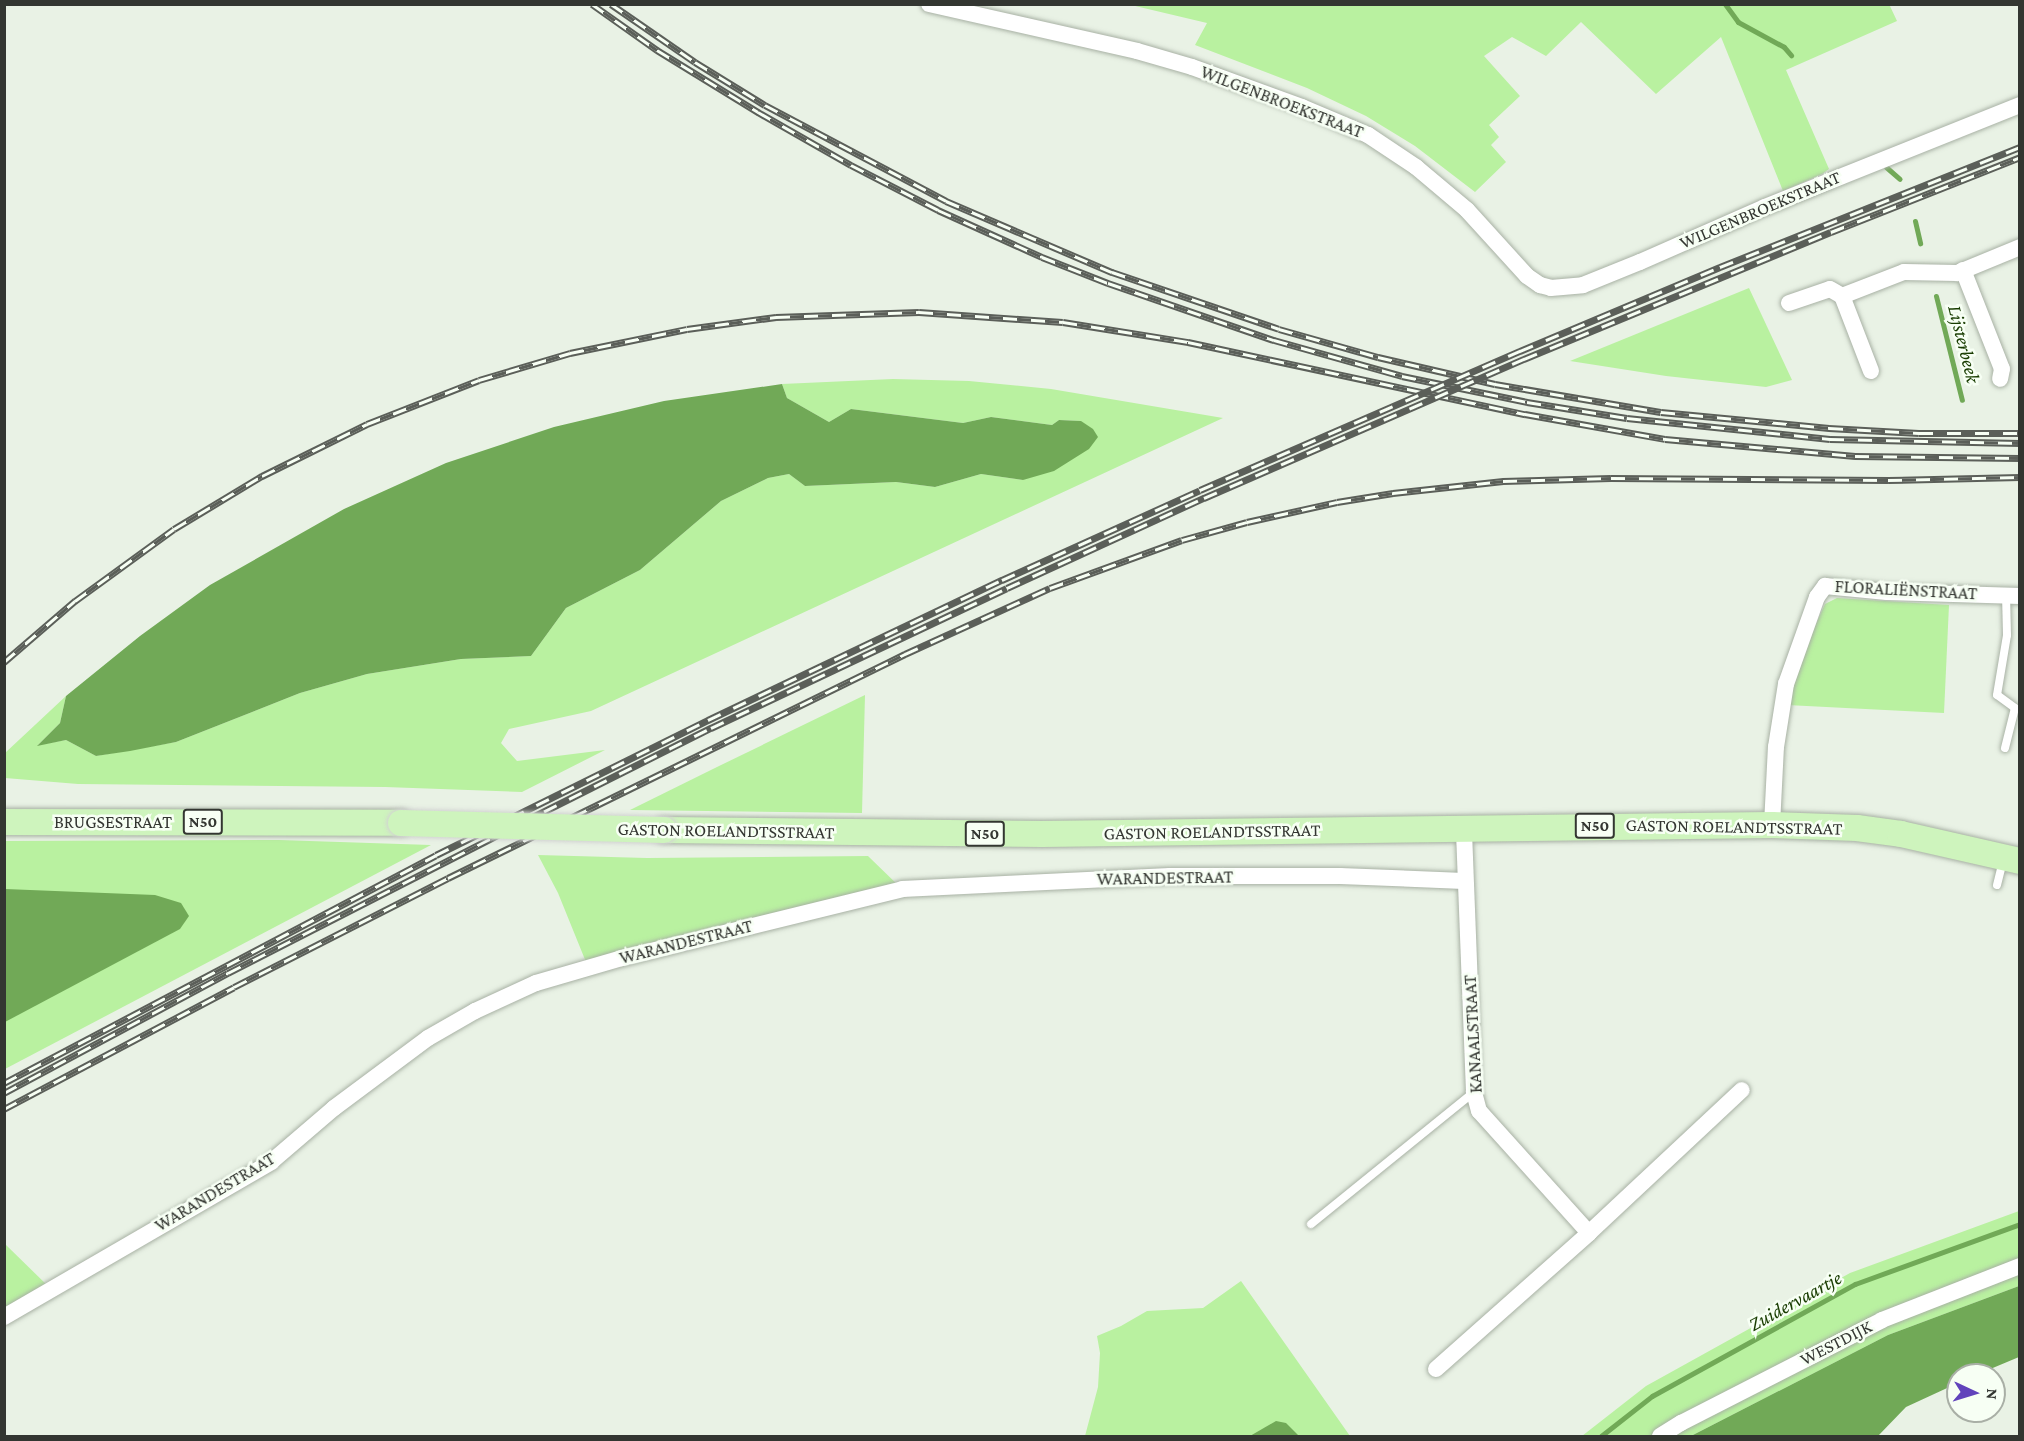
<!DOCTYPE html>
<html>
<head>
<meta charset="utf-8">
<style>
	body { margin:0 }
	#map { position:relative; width:2024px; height:1441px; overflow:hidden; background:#e9f2e5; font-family:"Crimson Pro",serif }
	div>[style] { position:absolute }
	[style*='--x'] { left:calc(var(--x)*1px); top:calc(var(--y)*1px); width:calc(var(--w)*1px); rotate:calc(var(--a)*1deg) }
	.green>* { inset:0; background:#b9f1a0 }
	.water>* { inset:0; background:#71a957 }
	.stream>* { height:5px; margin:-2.5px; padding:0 2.5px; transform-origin:2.5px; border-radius:2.5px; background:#71a957 }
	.roads { filter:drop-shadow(0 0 2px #a8b1a4) drop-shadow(0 0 2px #a8b1a4) }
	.lane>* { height:8px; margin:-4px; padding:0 4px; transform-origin:4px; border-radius:4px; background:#fff }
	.street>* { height:16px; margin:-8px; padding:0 8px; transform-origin:8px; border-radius:8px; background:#fff }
	.primary>* { height:26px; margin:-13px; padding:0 13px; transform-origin:13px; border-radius:13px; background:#cef4bd }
	.rail>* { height:7px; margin-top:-3.5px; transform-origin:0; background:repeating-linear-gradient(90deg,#f7fff4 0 14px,#5b5f59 0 28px); box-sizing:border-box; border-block:2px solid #5b5f59 }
	.bridges { filter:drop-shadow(0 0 2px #d2d3d2) drop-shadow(0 0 2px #d2d3d2) }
	.primary-bridge>* { height:26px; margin:-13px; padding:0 13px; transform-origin:13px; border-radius:13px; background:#cef4bd }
	span { translate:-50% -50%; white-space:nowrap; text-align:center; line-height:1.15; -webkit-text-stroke:5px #f7fff4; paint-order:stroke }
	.shield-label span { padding:2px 4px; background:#f7fff4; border:2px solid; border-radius:4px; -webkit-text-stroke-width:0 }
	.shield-label { font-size:16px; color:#333631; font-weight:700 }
	.street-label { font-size:18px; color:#333631 }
	.water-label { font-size:20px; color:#183c00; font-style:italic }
	.frame { position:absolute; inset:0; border:6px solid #333631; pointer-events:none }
	.north { position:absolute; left:1946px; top:1363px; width:60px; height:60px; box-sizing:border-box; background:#f7fff4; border:2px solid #a9afa6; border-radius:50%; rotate:94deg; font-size:16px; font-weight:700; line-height:24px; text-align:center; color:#333631 }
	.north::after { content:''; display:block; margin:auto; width:21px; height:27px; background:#6143bb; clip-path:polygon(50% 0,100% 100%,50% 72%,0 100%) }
</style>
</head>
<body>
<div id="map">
	<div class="green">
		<i style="clip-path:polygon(1889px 4px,1897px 21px,1786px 70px,1829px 169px,1822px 174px,1783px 191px,1721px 37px,1656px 94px,1581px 22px,1546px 56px,1512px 37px,1484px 56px,1520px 96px,1489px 125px,1499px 137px,1491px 145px,1506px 162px,1475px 192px,1415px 146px,1366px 116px,1307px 88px,1195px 45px,1207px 23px,1131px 5px)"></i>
		<i style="clip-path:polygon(1749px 288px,1792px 380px,1766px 387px,1666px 376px,1570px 361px)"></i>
		<i style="clip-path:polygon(893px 379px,969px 381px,1051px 389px,1223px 418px,591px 711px,509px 729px,501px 743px,517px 761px,605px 750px,522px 792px,385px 787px,78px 784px,5px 778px,5px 753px,66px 696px,60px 723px,38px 745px,66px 740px,96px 756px,176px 742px,300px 693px,367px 674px,461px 659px,531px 656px,566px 608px,640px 570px,721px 501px,768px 478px,789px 474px,805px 486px,896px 482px,935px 487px,981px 474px,1023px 480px,1081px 421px,1059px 420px,1052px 425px,991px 417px,963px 423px,851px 409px,829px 422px,787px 398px,782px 384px)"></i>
		<i style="clip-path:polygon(1837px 598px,1949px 605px,1944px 713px,1787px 705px,1811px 635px,1825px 604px)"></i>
		<i style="clip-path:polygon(865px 695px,862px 813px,630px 810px,717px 767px)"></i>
		<i style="clip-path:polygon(279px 840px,431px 845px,5px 1069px,5px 841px)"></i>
		<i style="clip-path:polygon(538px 855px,647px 858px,868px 856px,902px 889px,588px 967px,558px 893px)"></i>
		<i style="clip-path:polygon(2019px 1211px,2019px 1286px,1888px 1335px,1691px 1436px,1582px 1436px,1646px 1386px,1850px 1273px)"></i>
		<i style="clip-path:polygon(4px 1243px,51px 1289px,4px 1317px)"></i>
		<i style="clip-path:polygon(1241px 1281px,1350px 1436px,1085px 1436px,1098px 1387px,1100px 1353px,1097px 1336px,1121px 1326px,1147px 1311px,1203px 1308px)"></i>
	</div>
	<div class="water">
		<i style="clip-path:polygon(782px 384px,787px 398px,829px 422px,851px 409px,963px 423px,991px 417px,1052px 425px,1059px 420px,1081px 421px,1093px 429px,1098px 437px,1089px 449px,1054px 471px,1023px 480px,981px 474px,935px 487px,896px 482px,805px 486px,789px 474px,768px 478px,721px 501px,640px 570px,566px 608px,531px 656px,461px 659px,367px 674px,300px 693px,176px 742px,130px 751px,96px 756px,66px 740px,37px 746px,60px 723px,66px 696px,140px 636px,210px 585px,344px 509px,446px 463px,554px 427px,664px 401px)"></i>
		<i style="clip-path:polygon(5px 889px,155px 895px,181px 903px,189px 916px,180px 929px,5px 1022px)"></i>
		<i style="clip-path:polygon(2019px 1286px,2019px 1357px,1976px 1375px,1958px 1375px,1958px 1383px,1906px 1407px,1878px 1436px,1691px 1436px,1888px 1335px)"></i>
		<i style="clip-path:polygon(1276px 1421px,1286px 1423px,1299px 1436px,1250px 1436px)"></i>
	</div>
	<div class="stream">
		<i style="--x:1725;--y:4;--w:22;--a:54"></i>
		<i style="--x:1738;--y:22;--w:52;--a:28.5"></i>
		<i style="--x:1784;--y:47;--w:11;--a:49"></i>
		<i style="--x:1886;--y:167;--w:18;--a:41"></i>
		<i style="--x:1915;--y:221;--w:23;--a:77"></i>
		<i style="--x:1936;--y:296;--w:107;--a:76"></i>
		<i style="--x:1601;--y:1436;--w:65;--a:-38.1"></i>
		<i style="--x:1652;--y:1396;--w:232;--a:-28.9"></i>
		<i style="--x:1855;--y:1284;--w:176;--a:-20"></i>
	</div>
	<div class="roads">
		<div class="lane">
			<i style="--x:2005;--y:748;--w:41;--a:-76"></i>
			<i style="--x:2015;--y:708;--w:22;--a:-144"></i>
			<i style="--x:1997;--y:695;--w:61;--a:-80.5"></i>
			<i style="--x:2007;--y:635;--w:40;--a:-91.4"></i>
			<i style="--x:1997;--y:885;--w:25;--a:-76"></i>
			<i style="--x:1311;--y:1224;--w:210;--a:-39"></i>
		</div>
		<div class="street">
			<i style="--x:929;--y:4;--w:213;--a:12.7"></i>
			<i style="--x:1137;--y:51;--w:57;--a:16.2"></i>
			<i style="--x:1192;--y:67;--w:117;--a:20"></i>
			<i style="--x:1302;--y:107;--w:72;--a:23"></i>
			<i style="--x:1368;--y:135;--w:58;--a:33.7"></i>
			<i style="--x:1416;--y:167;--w:67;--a:40.1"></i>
			<i style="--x:1467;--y:210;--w:89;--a:47.7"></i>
			<i style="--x:1527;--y:276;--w:16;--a:35"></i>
			<i style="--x:1540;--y:285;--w:11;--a:15"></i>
			<i style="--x:1551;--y:288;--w:32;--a:-5"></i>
			<i style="--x:1583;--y:285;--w:61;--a:-22"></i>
			<i style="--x:1640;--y:262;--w:137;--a:-23.7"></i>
			<i style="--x:1765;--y:207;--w:275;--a:-21.8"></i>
			<i style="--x:1963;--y:270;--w:106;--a:68.5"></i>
			<i style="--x:2002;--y:369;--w:10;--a:101"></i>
			<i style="--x:1789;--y:303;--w:43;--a:-18.9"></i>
			<i style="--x:1830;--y:289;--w:14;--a:30"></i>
			<i style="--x:1871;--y:371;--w:80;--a:-111.1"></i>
			<i style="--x:1842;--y:296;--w:66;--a:-21.2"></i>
			<i style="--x:1904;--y:272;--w:53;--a:1.1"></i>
			<i style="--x:1957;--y:273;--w:68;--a:-22.4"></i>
			<i style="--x:1772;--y:825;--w:78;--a:-87.1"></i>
			<i style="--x:1776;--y:747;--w:64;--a:-81"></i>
			<i style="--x:1786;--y:684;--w:92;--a:-70.4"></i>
			<i style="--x:1817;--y:597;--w:14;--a:-54"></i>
			<i style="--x:1825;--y:586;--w:62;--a:5.5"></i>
			<i style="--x:1887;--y:592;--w:133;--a:1.7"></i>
			<i style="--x:1589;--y:1233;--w:209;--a:-43.1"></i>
			<i style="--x:4;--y:1317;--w:309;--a:-30.1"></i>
			<i style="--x:271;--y:1162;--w:83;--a:-40.6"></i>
			<i style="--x:334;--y:1108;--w:117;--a:-36.7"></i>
			<i style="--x:428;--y:1038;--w:54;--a:-29.9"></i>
			<i style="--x:475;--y:1011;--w:67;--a:-24.7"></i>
			<i style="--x:536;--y:983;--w:90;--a:-16.2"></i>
			<i style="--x:622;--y:958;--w:288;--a:-13.8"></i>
			<i style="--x:902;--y:889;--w:268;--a:-2.8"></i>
			<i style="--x:1170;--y:876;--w:170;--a:0"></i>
			<i style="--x:1340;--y:876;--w:124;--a:2.3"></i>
			<i style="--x:1436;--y:1369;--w:205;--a:-41.6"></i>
			<i style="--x:1589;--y:1233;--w:164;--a:-132"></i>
			<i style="--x:1479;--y:1111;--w:20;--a:-105"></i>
			<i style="--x:1474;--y:1092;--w:264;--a:-92.2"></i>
			<i style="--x:1660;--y:1436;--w:25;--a:-32"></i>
			<i style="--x:1681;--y:1423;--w:226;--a:-27.1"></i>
			<i style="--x:1882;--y:1320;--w:148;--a:-21.4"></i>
		</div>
		<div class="primary">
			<i style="--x:4;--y:822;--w:397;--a:0.1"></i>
			<i style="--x:664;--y:830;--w:378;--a:0.6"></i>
			<i style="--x:1042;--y:834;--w:730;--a:-0.71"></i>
			<i style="--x:1772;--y:825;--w:85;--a:2"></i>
			<i style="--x:1857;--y:828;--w:44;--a:7.8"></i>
			<i style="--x:1901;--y:834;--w:122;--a:12.8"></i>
		</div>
	</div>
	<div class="rail">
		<i style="--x:592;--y:4;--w:80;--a:35.3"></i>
		<i style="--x:657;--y:50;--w:119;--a:31.5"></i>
		<i style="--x:758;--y:112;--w:107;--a:29.7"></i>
		<i style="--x:851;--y:165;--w:98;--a:27.3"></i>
		<i style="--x:938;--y:210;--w:114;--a:24.3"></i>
		<i style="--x:1042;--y:257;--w:71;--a:21.5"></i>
		<i style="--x:1108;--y:283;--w:176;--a:19"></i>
		<i style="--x:1274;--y:340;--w:133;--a:15.7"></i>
		<i style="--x:1402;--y:376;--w:128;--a:11.7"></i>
		<i style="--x:1527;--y:402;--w:101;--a:9.1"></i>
		<i style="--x:1627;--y:418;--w:204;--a:5.9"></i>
		<i style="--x:1830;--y:439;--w:190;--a:1.2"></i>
		<i style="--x:611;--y:4;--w:102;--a:34.6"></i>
		<i style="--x:695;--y:62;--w:82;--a:31.6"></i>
		<i style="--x:765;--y:105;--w:205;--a:27.9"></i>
		<i style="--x:946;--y:201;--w:181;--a:23.2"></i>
		<i style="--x:1112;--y:272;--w:176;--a:18.8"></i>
		<i style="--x:1279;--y:329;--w:103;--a:15.8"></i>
		<i style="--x:1378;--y:357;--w:120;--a:13"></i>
		<i style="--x:1495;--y:384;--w:168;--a:9.6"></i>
		<i style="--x:1661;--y:412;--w:169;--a:5.4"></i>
		<i style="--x:1829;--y:428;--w:90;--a:3.2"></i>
		<i style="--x:1919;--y:433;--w:101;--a:0"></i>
		<i style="--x:4;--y:662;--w:94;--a:-40.7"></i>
		<i style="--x:75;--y:601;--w:122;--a:-36"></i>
		<i style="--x:174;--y:529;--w:103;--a:-31.1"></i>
		<i style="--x:262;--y:476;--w:117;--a:-26.3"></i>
		<i style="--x:367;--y:424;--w:120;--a:-21.4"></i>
		<i style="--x:479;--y:380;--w:95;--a:-16.5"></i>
		<i style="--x:570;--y:353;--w:119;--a:-11.6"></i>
		<i style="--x:687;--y:329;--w:90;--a:-7.7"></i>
		<i style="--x:776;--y:317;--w:143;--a:-2"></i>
		<i style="--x:919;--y:312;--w:144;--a:4"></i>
		<i style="--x:1063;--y:322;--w:127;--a:9.1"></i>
		<i style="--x:1188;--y:342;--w:345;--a:12.1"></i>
		<i style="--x:1525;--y:414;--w:142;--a:10.1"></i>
		<i style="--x:1665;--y:439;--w:191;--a:5.1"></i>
		<i style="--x:1855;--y:456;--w:165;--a:0.7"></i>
		<i style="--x:4;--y:1083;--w:488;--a:-27.8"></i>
		<i style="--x:436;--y:855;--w:304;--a:-26.4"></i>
		<i style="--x:708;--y:720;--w:326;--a:-25.5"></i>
		<i style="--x:1002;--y:580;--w:217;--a:-24.4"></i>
		<i style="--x:1200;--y:490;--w:349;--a:-23.5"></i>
		<i style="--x:1520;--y:351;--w:217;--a:-22.8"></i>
		<i style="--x:1720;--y:267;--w:323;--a:-21.8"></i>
		<i style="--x:4;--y:1093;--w:254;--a:-28.2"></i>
		<i style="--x:228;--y:973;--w:327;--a:-27.1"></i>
		<i style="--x:519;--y:824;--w:215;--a:-26.6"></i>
		<i style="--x:711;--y:728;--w:327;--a:-25.3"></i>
		<i style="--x:1007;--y:588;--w:217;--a:-24.6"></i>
		<i style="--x:1204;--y:498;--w:349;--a:-23.5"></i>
		<i style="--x:1524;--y:359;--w:332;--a:-22.5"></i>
		<i style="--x:1831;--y:232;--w:203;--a:-21.6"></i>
		<i style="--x:4;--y:1109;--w:260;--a:-27.9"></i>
		<i style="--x:234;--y:987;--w:240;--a:-27"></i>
		<i style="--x:448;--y:878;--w:509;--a:-26.11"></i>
		<i style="--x:905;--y:654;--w:159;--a:-24.5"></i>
		<i style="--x:1050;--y:588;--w:140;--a:-20"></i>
		<i style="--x:1182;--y:540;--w:67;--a:-15.5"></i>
		<i style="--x:1247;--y:522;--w:92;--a:-12.5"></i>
		<i style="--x:1337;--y:502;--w:57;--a:-9.1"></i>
		<i style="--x:1393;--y:493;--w:111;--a:-6.2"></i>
		<i style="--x:1503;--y:481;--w:108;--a:-1.6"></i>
		<i style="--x:1611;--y:478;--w:277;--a:0.4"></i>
		<i style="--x:1888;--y:480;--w:132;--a:-1.3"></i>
	</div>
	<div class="bridges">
		<div class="primary-bridge">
			<i style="--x:401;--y:823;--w:263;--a:1.5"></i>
		</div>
	</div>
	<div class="shield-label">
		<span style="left:203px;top:822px">N50</span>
		<span style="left:1595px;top:826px">N50</span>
		<span style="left:985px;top:834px">N50</span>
	</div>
	<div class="street-label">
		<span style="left:1282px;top:102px;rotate:21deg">WILGENBROEKSTRAAT</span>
		<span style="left:1760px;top:210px;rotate:-23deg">WILGENBROEKSTRAAT</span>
		<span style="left:1906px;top:590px;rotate:3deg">FLORALIËNSTRAAT</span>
		<span style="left:113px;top:822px">BRUGSESTRAAT</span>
		<span style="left:1734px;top:827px;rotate:1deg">GASTON ROELANDTSSTRAAT</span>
		<span style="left:726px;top:831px;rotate:1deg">GASTON ROELANDTSSTRAAT</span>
		<span style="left:1212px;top:832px;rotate:-1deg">GASTON ROELANDTSSTRAAT</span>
		<span style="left:1165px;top:878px;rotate:-1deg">WARANDESTRAAT</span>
		<span style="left:686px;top:942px;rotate:-14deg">WARANDESTRAAT</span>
		<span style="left:1473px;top:1034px;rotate:-93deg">KANAALSTRAAT</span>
		<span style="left:215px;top:1192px;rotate:-31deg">WARANDESTRAAT</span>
		<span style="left:1836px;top:1343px;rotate:-27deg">WESTDIJK</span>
	</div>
	<div class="water-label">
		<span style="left:1964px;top:344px;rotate:76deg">Lijsterbeek</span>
		<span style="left:1795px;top:1301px;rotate:-29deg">Zuidervaartje</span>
	</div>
	<div class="frame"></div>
	<div class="north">N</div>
</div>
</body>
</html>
